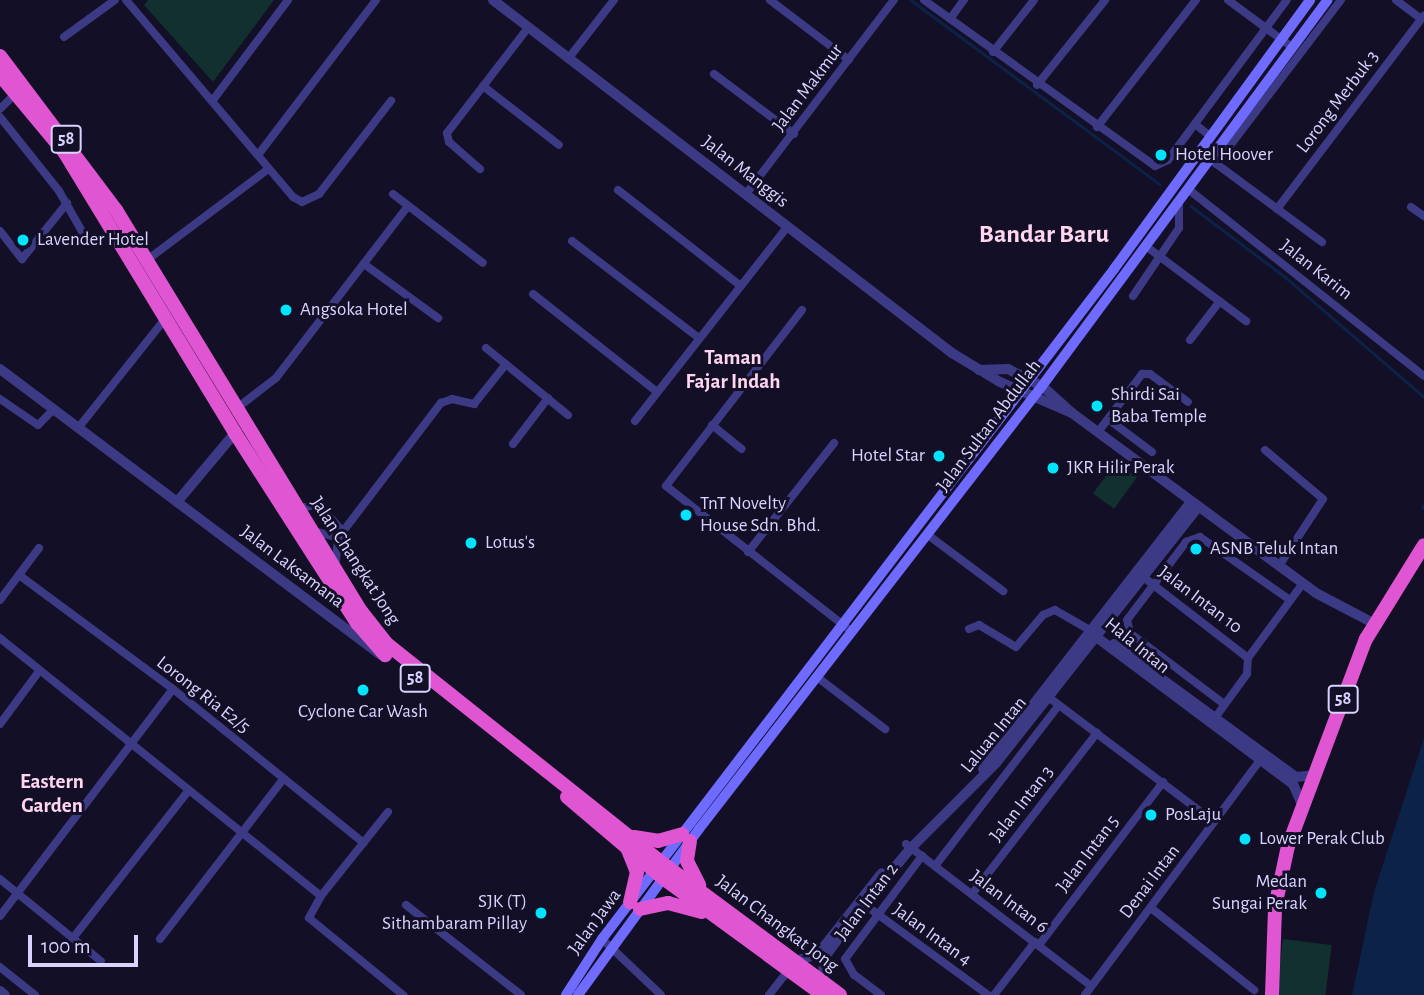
<!DOCTYPE html>
<html>
<head>
<meta charset="utf-8">
<style>
	body { margin:0 }
	#map { position:relative; width:1424px; height:995px; overflow:hidden; background:#130f26; font-family:"Alegreya Sans",sans-serif }
	div>[style] { position:absolute }
	[style*='--x'] { left:calc(var(--x)*1px); top:calc(var(--y)*1px); width:calc(var(--w)*1px); rotate:calc(var(--a)*1deg) }
	.green>* { inset:0; background:#12302f; transform-origin:0 0 }
	.water>* { inset:0; background:#0c2248 }
	.stream>* { height:2.5px; margin:-1.25px; padding:0 1.25px; transform-origin:1.25px; border-radius:1.25px; background:#0c2248 }
	.minor>* { height:8px; margin:-4px; padding:0 4px; transform-origin:4px; border-radius:4px; background:#3d3a85 }
	.tertiary>* { height:10px; margin:-5px; padding:0 5px; transform-origin:5px; border-radius:5px; background:#3d3a85 }
	.secondary>* { height:10px; margin:-5px; padding:0 5px; transform-origin:5px; border-radius:5px; background:#6f6bff }
	.trunk>* { height:14px; margin:-7px; padding:0 7px; transform-origin:7px; border-radius:7px; background:#e055d1 }
	.dots>* { width:19px; height:19px; translate:-50% -50%; box-sizing:border-box; border:4px solid #130f26; border-radius:50% }
	span { translate:-50% -50%; white-space:nowrap; text-align:center; line-height:1.15; -webkit-text-stroke:6px #130f26; paint-order:stroke }
	.shield-label span { padding:2px 5px; background:#130f26; border:2px solid; border-radius:5px; -webkit-text-stroke-width:0 }
	.shield-label { font-size:18px; color:#d9d4ff; font-weight:700 }
	.street-label { font-size:19px; color:#d9d4ff }
	.poi-label { font-size:19px; color:#d9d4ff }
	.left { translate:0 -50%; text-align:left }
	.right { translate:-100% -50%; text-align:right }
	.neighbourhood-label { font-size:21px; color:#ffd6f0; font-weight:700 }
	.district-label { font-size:26px; color:#ffd6f0; font-weight:700 }
	.scale { position:absolute; left:28px; top:935px; width:110px; height:32px; box-sizing:border-box; border:4px solid #d9d4ff; border-top:0; padding-left:9px; font-size:21px; line-height:24px; white-space:nowrap; color:#d9d4ff; -webkit-text-stroke:5px #130f26; paint-order:stroke }
</style>
</head>
<body>
<div id="map">
	<div class="green">
		<i style="clip-path:polygon(148px 0,274px 0,213px 82px,144px 5px)"></i>
		<i style="left:1116px;top:462px;width:26px;height:39px;rotate:36deg"></i>
		<i style="left:1283px;top:939px;width:49px;height:56px;rotate:7deg"></i>
	</div>
	<div class="water">
		<i style="clip-path:polygon(1424px 738px,1424px 995px,1352px 995px,1374px 892px)"></i>
	</div>
	<div class="stream">
		<i style="--x:911;--y:0;--w:310;--a:36.5"></i>
		<i style="--x:1191;--y:206;--w:116;--a:37"></i>
		<i style="--x:1284;--y:276;--w:185;--a:40.8"></i>
		<i style="--x:1422;--y:508;--w:4;--a:-56"></i>
	</div>
	<div class="minor">
		<i style="--x:126;--y:0;--w:258;--a:49.7"></i>
		<i style="--x:293;--y:197;--w:10;--a:29"></i>
		<i style="--x:302;--y:202;--w:19;--a:-25"></i>
		<i style="--x:319;--y:194;--w:118;--a:-52.3"></i>
		<i style="--x:770;--y:0;--w:99;--a:37.2"></i>
		<i style="--x:924;--y:0;--w:284;--a:35.7"></i>
		<i style="--x:1155;--y:166;--w:14;--a:-25"></i>
		<i style="--x:1168;--y:160;--w:199;--a:-53.4"></i>
		<i style="--x:1228;--y:0;--w:81;--a:36.4"></i>
		<i style="--x:1396;--y:0;--w:31;--a:37"></i>
		<i style="--x:950;--y:19;--w:24;--a:-54"></i>
		<i style="--x:64;--y:37;--w:63;--a:-36"></i>
		<i style="--x:993;--y:52;--w:66;--a:-51.7"></i>
		<i style="--x:568;--y:59;--w:75;--a:-52.1"></i>
		<i style="--x:714;--y:74;--w:100;--a:36.9"></i>
		<i style="--x:1037;--y:85;--w:109;--a:-51.3"></i>
		<i style="--x:483;--y:86;--w:96;--a:37.8"></i>
		<i style="--x:213;--y:100;--w:125;--a:-53.1"></i>
		<i style="--x:0;--y:109;--w:25;--a:-45"></i>
		<i style="--x:0;--y:117;--w:95;--a:51.4"></i>
		<i style="--x:59;--y:191;--w:51;--a:60.4"></i>
		<i style="--x:1195;--y:124;--w:19;--a:39"></i>
		<i style="--x:1097;--y:127;--w:161;--a:-52.1"></i>
		<i style="--x:1199;--y:151;--w:153;--a:36.5"></i>
		<i style="--x:258;--y:155;--w:195;--a:-52.7"></i>
		<i style="--x:1216;--y:164;--w:206;--a:-52.7"></i>
		<i style="--x:480;--y:169;--w:41;--a:-138.9"></i>
		<i style="--x:449;--y:142;--w:9;--a:-103"></i>
		<i style="--x:447;--y:133;--w:133;--a:-52.4"></i>
		<i style="--x:1188;--y:189;--w:301;--a:38.4"></i>
		<i style="--x:618;--y:190;--w:156;--a:38"></i>
		<i style="--x:393;--y:194;--w:113;--a:37.5"></i>
		<i style="--x:746;--y:194;--w:244;--a:-52.7"></i>
		<i style="--x:1411;--y:207;--w:16;--a:35"></i>
		<i style="--x:1277;--y:209;--w:243;--a:-52.8"></i>
		<i style="--x:0;--y:231;--w:36;--a:52"></i>
		<i style="--x:22;--y:259;--w:72;--a:-51.2"></i>
		<i style="--x:572;--y:241;--w:160;--a:37.4"></i>
		<i style="--x:1147;--y:247;--w:124;--a:36.8"></i>
		<i style="--x:147;--y:260;--w:151;--a:-36.9"></i>
		<i style="--x:364;--y:264;--w:92;--a:36.1"></i>
		<i style="--x:533;--y:294;--w:158;--a:38.3"></i>
		<i style="--x:1133;--y:296;--w:82;--a:-55.9"></i>
		<i style="--x:1179;--y:228;--w:26;--a:-90"></i>
		<i style="--x:802;--y:310;--w:222;--a:127.7"></i>
		<i style="--x:666;--y:486;--w:236;--a:38.1"></i>
		<i style="--x:1190;--y:340;--w:49;--a:-52.4"></i>
		<i style="--x:486;--y:348;--w:106;--a:39.3"></i>
		<i style="--x:0;--y:399;--w:46;--a:34.4"></i>
		<i style="--x:38;--y:425;--w:23;--a:-45"></i>
		<i style="--x:237;--y:408;--w:49;--a:-37.6"></i>
		<i style="--x:276;--y:378;--w:217;--a:-52.5"></i>
		<i style="--x:1108;--y:419;--w:55;--a:36.9"></i>
		<i style="--x:635;--y:421;--w:246;--a:-51.9"></i>
		<i style="--x:712;--y:425;--w:38;--a:39"></i>
		<i style="--x:79;--y:427;--w:138;--a:-51.5"></i>
		<i style="--x:1098;--y:432;--w:73;--a:-52.8"></i>
		<i style="--x:1142;--y:374;--w:8;--a:0"></i>
		<i style="--x:1150;--y:374;--w:47;--a:36.4"></i>
		<i style="--x:513;--y:444;--w:58;--a:-52.7"></i>
		<i style="--x:1265;--y:450;--w:76;--a:40.2"></i>
		<i style="--x:1323;--y:499;--w:80;--a:123.3"></i>
		<i style="--x:298;--y:509;--w:21;--a:-14"></i>
		<i style="--x:318;--y:504;--w:38;--a:48"></i>
		<i style="--x:315;--y:531;--w:24;--a:17"></i>
		<i style="--x:928;--y:535;--w:94;--a:36.7"></i>
		<i style="--x:748;--y:552;--w:139;--a:-51.7"></i>
		<i style="--x:336;--y:561;--w:23;--a:-85"></i>
		<i style="--x:338;--y:538;--w:170;--a:-52.7"></i>
		<i style="--x:441;--y:403;--w:12;--a:-20"></i>
		<i style="--x:452;--y:399;--w:23;--a:13"></i>
		<i style="--x:474;--y:404;--w:51;--a:-51.3"></i>
		<i style="--x:1138;--y:573;--w:139;--a:37.7"></i>
		<i style="--x:1248;--y:658;--w:16;--a:94"></i>
		<i style="--x:1247;--y:674;--w:59;--a:126.1"></i>
		<i style="--x:19;--y:575;--w:192;--a:36.5"></i>
		<i style="--x:173;--y:689;--w:245;--a:38.9"></i>
		<i style="--x:0;--y:600;--w:65;--a:-53.1"></i>
		<i style="--x:969;--y:629;--w:11;--a:-22"></i>
		<i style="--x:979;--y:625;--w:43;--a:30.7"></i>
		<i style="--x:1016;--y:647;--w:42;--a:-49.8"></i>
		<i style="--x:1043;--y:615;--w:13;--a:-23"></i>
		<i style="--x:1055;--y:610;--w:39;--a:30"></i>
		<i style="--x:0;--y:638;--w:412;--a:38.8"></i>
		<i style="--x:1248;--y:658;--w:93;--a:-53.7"></i>
		<i style="--x:817;--y:677;--w:86;--a:37.4"></i>
		<i style="--x:1043;--y:693;--w:214;--a:37"></i>
		<i style="--x:1224;--y:704;--w:118;--a:-142.9"></i>
		<i style="--x:1130;--y:633;--w:13;--a:-103"></i>
		<i style="--x:1127;--y:620;--w:98;--a:-52.9"></i>
		<i style="--x:1186;--y:542;--w:15;--a:-20"></i>
		<i style="--x:1200;--y:537;--w:110;--a:35"></i>
		<i style="--x:0;--y:724;--w:67;--a:-53.5"></i>
		<i style="--x:388;--y:812;--w:107;--a:128.6"></i>
		<i style="--x:321;--y:896;--w:25;--a:119"></i>
		<i style="--x:309;--y:918;--w:122;--a:39.3"></i>
		<i style="--x:906;--y:844;--w:233;--a:37.5"></i>
		<i style="--x:935;--y:866;--w:203;--a:-52.4"></i>
		<i style="--x:0;--y:879;--w:130;--a:39.1"></i>
		<i style="--x:972;--y:894;--w:204;--a:-52.2"></i>
		<i style="--x:861;--y:902;--w:157;--a:36.2"></i>
		<i style="--x:406;--y:905;--w:146;--a:38"></i>
		<i style="--x:1151;--y:908;--w:132;--a:38.5"></i>
		<i style="--x:0;--y:916;--w:285;--a:-52.7"></i>
		<i style="--x:73;--y:938;--w:188;--a:-51.9"></i>
		<i style="--x:160;--y:939;--w:202;--a:-52.4"></i>
		<i style="--x:602;--y:939;--w:81;--a:43.5"></i>
		<i style="--x:1039;--y:945;--w:205;--a:-52.7"></i>
		<i style="--x:0;--y:967;--w:45;--a:38.7"></i>
		<i style="--x:769;--y:995;--w:33;--a:-52"></i>
		<i style="--x:881;--y:995;--w:34;--a:-143"></i>
		<i style="--x:854;--y:975;--w:18;--a:-119"></i>
		<i style="--x:845;--y:959;--w:129;--a:-53.2"></i>
		<i style="--x:994;--y:995;--w:67;--a:-52.3"></i>
		<i style="--x:1085;--y:995;--w:298;--a:-53.3"></i>
	</div>
	<div class="tertiary">
		<i style="--x:493;--y:0;--w:579;--a:37.56"></i>
		<i style="--x:952;--y:353;--w:56;--a:31.1"></i>
		<i style="--x:1000;--y:382;--w:78;--a:23.3"></i>
		<i style="--x:0;--y:369;--w:475;--a:36.9"></i>
		<i style="--x:979;--y:370;--w:29;--a:-2"></i>
		<i style="--x:1008;--y:369;--w:38;--a:27"></i>
		<i style="--x:1042;--y:386;--w:40;--a:42"></i>
		<i style="--x:1072;--y:413;--w:303;--a:36.4"></i>
		<i style="--x:1316;--y:593;--w:69;--a:27.7"></i>
		<i style="--x:177;--y:502;--w:90;--a:-50"></i>
		<i style="--x:1091;--y:633;--w:252;--a:36.8"></i>
		<i style="--x:1293;--y:784;--w:22;--a:66"></i>
		<i style="--x:1114;--y:644;--w:225;--a:36.2"></i>
		<i style="--x:1296;--y:777;--w:18;--a:-6"></i>
		<i style="--x:983;--y:769;--w:338;--a:-52.1"></i>
		<i style="--x:796;--y:961;--w:23;--a:-18"></i>
		<i style="--x:818;--y:954;--w:103;--a:-51.7"></i>
		<i style="--x:823;--y:982;--w:24;--a:-88"></i>
		<i style="--x:824;--y:958;--w:67;--a:-53.5"></i>
		<i style="--x:864;--y:904;--w:73;--a:-50"></i>
		<i style="--x:911;--y:848;--w:120;--a:-45"></i>
		<i style="--x:996;--y:763;--w:326;--a:-51.7"></i>
		<i style="--x:0;--y:991;--w:6;--a:39"></i>
	</div>
	<div class="secondary">
		<i style="--x:566;--y:995;--w:67;--a:-57.3"></i>
		<i style="--x:602;--y:939;--w:843;--a:-52.61"></i>
		<i style="--x:1114;--y:269;--w:333;--a:-53.9"></i>
		<i style="--x:578;--y:995;--w:205;--a:-53.9"></i>
		<i style="--x:699;--y:829;--w:560;--a:-52.25"></i>
		<i style="--x:1042;--y:386;--w:480;--a:-53.5"></i>
	</div>
	<div class="trunk">
		<i style="--x:0;--y:56;--w:193;--a:53"></i>
		<i style="--x:116;--y:210;--w:470;--a:58.6"></i>
		<i style="--x:361;--y:611;--w:42;--a:51.8"></i>
		<i style="--x:387;--y:644;--w:350;--a:38.5"></i>
		<i style="--x:661;--y:862;--w:223;--a:36.6"></i>
		<i style="--x:0;--y:75;--w:102;--a:50.2"></i>
		<i style="--x:65;--y:153;--w:328;--a:58.7"></i>
		<i style="--x:235;--y:433;--w:226;--a:57.3"></i>
		<i style="--x:357;--y:623;--w:43;--a:48.8"></i>
		<i style="--x:567;--y:797;--w:126;--a:40.2"></i>
		<i style="--x:663;--y:878;--w:198;--a:36.2"></i>
		<i style="--x:634;--y:837;--w:24;--a:9"></i>
		<i style="--x:658;--y:841;--w:25;--a:-16"></i>
		<i style="--x:690;--y:841;--w:20;--a:99"></i>
		<i style="--x:687;--y:861;--w:27;--a:63"></i>
		<i style="--x:628;--y:850;--w:24;--a:68"></i>
		<i style="--x:637;--y:872;--w:31;--a:103"></i>
		<i style="--x:640;--y:909;--w:29;--a:-12"></i>
		<i style="--x:668;--y:903;--w:35;--a:15"></i>
		<i style="--x:1272;--y:995;--w:88;--a:-88"></i>
		<i style="--x:1275;--y:907;--w:62;--a:-78"></i>
		<i style="--x:1288;--y:846;--w:221;--a:-69.4"></i>
		<i style="--x:1366;--y:639;--w:110;--a:-58.3"></i>
	</div>
	<div class="dots">
		<i style="left:1161px;top:155px;background:#00e5ff"></i>
		<i style="left:23px;top:240px;background:#00e5ff"></i>
		<i style="left:286px;top:310px;background:#00e5ff"></i>
		<i style="left:1097px;top:406px;background:#00e5ff"></i>
		<i style="left:939px;top:456px;background:#00e5ff"></i>
		<i style="left:1053px;top:468px;background:#00e5ff"></i>
		<i style="left:686px;top:515px;background:#00e5ff"></i>
		<i style="left:471px;top:543px;background:#00e5ff"></i>
		<i style="left:1196px;top:549px;background:#00e5ff"></i>
		<i style="left:363px;top:690px;background:#00e5ff"></i>
		<i style="left:1151px;top:815px;background:#00e5ff"></i>
		<i style="left:1245px;top:839px;background:#00e5ff"></i>
		<i style="left:1321px;top:893px;background:#00e5ff"></i>
		<i style="left:541px;top:913px;background:#00e5ff"></i>
	</div>
	<div class="shield-label">
		<span style="left:66px;top:139px">58</span>
		<span style="left:415px;top:678px">58</span>
		<span style="left:1343px;top:699px">58</span>
	</div>
	<div class="street-label">
		<span style="left:808px;top:88px;rotate:-53deg">Jalan Makmur</span>
		<span style="left:1338px;top:102px;rotate:-53deg">Lorong Merbuk 3</span>
		<span style="left:745px;top:172px;rotate:38deg">Jalan Manggis</span>
		<span style="left:1316px;top:270px;rotate:38deg">Jalan Karim</span>
		<span style="left:989px;top:426px;rotate:-53deg">Jalan Sultan Abdullah</span>
		<span style="left:355px;top:561px;rotate:57deg">Jalan Changkat Jong</span>
		<span style="left:292px;top:567px;rotate:37deg">Jalan Laksamana</span>
		<span style="left:1200px;top:600px;rotate:37deg">Jalan Intan 10</span>
		<span style="left:1137px;top:646px;rotate:39deg">Hala Intan</span>
		<span style="left:203px;top:695px;rotate:38deg">Lorong Ria E2/5</span>
		<span style="left:994px;top:735px;rotate:-51deg">Laluan Intan</span>
		<span style="left:1022px;top:804px;rotate:-52deg">Jalan Intan 3</span>
		<span style="left:1088px;top:854px;rotate:-53deg">Jalan Intan 5</span>
		<span style="left:1150px;top:882px;rotate:-53deg">Denai Intan</span>
		<span style="left:867px;top:902px;rotate:-53deg">Jalan Intan 2</span>
		<span style="left:1009px;top:902px;rotate:37deg">Jalan Intan 6</span>
		<span style="left:595px;top:922px;rotate:-54deg">Jalan Jawa</span>
		<span style="left:777px;top:924px;rotate:37deg">Jalan Changkat Jong</span>
		<span style="left:932px;top:935px;rotate:36deg">Jalan Intan 4</span>
	</div>
	<div class="poi-label">
		<span class="left" style="left:1175px;top:155px">Hotel Hoover</span>
		<span class="left" style="left:37px;top:240px">Lavender Hotel</span>
		<span class="left" style="left:300px;top:310px">Angsoka Hotel</span>
		<span class="left" style="left:1111px;top:406px">Shirdi Sai<br>Baba Temple</span>
		<span class="right" style="left:925px;top:456px">Hotel Star</span>
		<span class="left" style="left:1067px;top:468px">JKR Hilir Perak</span>
		<span class="left" style="left:700px;top:515px">TnT Novelty<br>House Sdn. Bhd.</span>
		<span class="left" style="left:485px;top:543px">Lotus's</span>
		<span class="left" style="left:1210px;top:549px">ASNB Teluk Intan</span>
		<span style="left:363px;top:712px">Cyclone Car Wash</span>
		<span class="left" style="left:1165px;top:815px">PosLaju</span>
		<span class="left" style="left:1259px;top:839px">Lower Perak Club</span>
		<span class="right" style="left:1307px;top:893px">Medan<br>Sungai Perak</span>
		<span class="right" style="left:527px;top:913px">SJK (T)<br>Sithambaram Pillay</span>
	</div>
	<div class="neighbourhood-label">
		<span style="left:733px;top:370px">Taman<br>Fajar Indah</span>
		<span style="left:52px;top:794px">Eastern<br>Garden</span>
	</div>
	<div class="district-label">
		<span style="left:1044px;top:235px">Bandar Baru</span>
	</div>
	<div class="scale">100 m</div>
</div>
</body>
</html>
